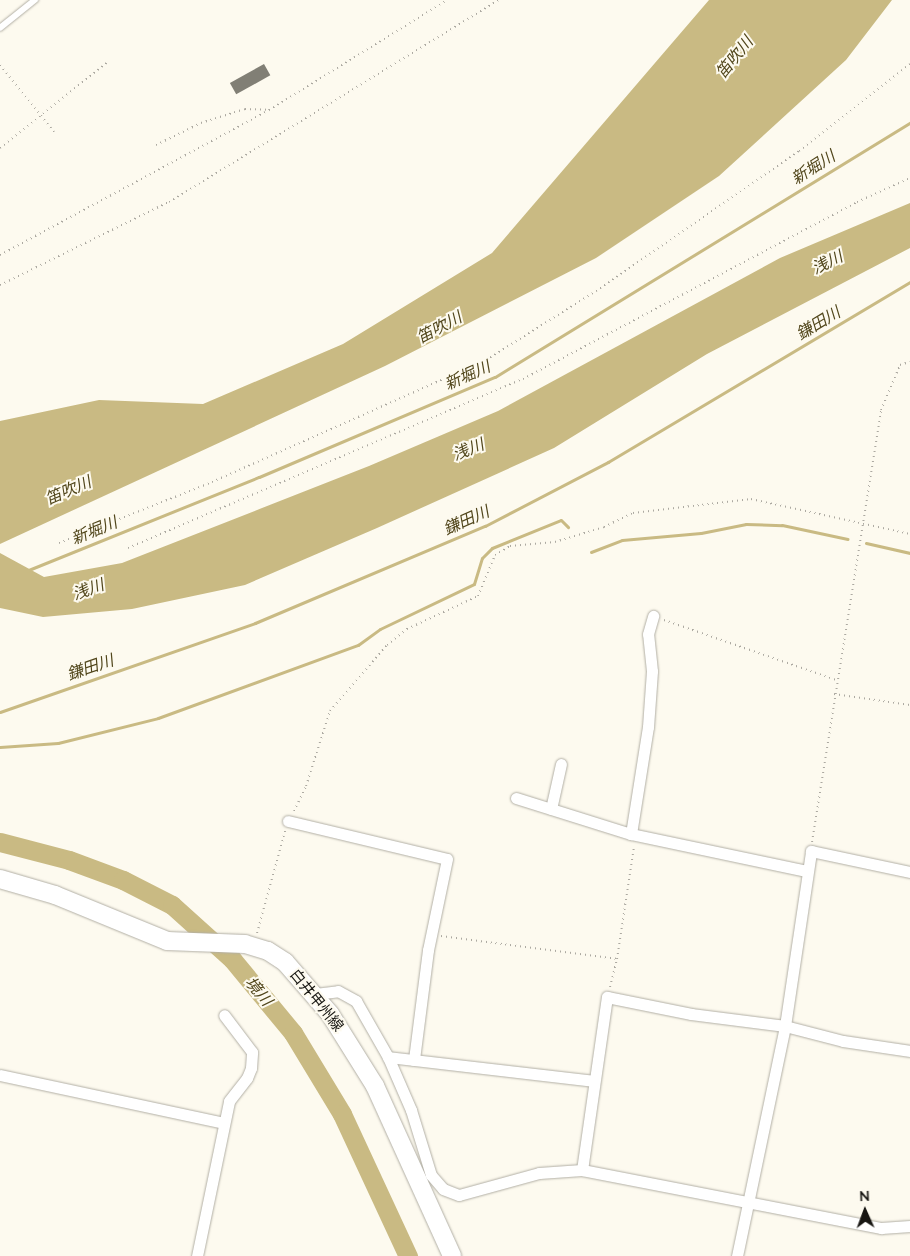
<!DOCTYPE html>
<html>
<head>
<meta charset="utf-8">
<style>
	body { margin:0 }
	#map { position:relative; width:910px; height:1256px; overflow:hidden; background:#fdfaef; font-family:Mulish,"Noto Sans JP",sans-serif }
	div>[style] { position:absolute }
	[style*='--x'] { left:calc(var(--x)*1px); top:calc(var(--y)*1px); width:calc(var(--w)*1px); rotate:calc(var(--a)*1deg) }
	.water>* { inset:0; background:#c9ba83 }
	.stream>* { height:3px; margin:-1.5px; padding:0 1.5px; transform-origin:1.5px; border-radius:1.5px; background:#c9ba83 }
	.river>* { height:19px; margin:-9.5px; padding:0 9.5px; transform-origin:9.5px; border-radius:9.5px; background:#c9ba83 }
	.building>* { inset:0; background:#817f75; transform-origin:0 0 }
	.path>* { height:2px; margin-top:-1px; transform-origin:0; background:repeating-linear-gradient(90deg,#aca9a1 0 1px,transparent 0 5px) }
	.roads { filter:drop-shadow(0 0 1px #b2afa5) drop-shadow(0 0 1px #b2afa5) }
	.lane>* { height:5.5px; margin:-2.75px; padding:0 2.75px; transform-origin:2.75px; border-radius:2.75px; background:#fff }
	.street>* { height:11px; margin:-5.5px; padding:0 5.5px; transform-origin:5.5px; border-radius:5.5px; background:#fff }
	.primary>* { height:18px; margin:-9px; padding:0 9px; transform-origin:9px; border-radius:9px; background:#fff }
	span { translate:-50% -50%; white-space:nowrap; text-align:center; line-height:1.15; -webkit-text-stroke:4px #fdfaef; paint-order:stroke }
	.street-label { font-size:15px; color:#171612 }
	.water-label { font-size:16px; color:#51461b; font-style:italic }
	.north { position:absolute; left:840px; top:1186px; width:50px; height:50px; -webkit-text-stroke:4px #fdfaef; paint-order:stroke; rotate:358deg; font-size:14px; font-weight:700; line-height:20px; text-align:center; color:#171612 }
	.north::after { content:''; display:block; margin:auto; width:18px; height:22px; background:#171612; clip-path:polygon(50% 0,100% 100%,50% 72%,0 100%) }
</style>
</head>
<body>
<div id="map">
	<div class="water">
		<i style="clip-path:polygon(709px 0,892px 0,846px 60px,719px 176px,596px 258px,385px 366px,0 544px,0 421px,99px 400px,203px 404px,343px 344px,492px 253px)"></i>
		<i style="clip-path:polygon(910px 203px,910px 248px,707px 354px,554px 448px,377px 528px,245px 585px,132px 609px,43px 617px,0 608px,0 553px,44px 577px,122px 563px,369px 466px,498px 411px,780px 258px)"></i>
	</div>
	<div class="stream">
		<i style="--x:866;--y:543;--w:45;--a:12.8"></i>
		<i style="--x:591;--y:552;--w:33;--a:-21"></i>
		<i style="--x:622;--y:540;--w:79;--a:-5.1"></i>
		<i style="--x:701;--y:533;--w:46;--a:-11.3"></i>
		<i style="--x:746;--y:524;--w:36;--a:2"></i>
		<i style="--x:782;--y:525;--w:67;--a:12"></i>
		<i style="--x:26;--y:571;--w:251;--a:-22"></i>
		<i style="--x:259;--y:477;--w:256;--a:-23"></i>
		<i style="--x:495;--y:377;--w:487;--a:-31.5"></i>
		<i style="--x:0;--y:712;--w:270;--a:-19.2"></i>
		<i style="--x:255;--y:623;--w:250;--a:-22.9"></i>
		<i style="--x:485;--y:526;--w:139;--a:-27.5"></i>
		<i style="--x:608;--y:462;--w:352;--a:-30.8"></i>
		<i style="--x:0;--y:747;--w:58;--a:-3.9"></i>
		<i style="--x:58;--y:743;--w:103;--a:-14"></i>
		<i style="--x:158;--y:718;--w:213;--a:-20.1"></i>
		<i style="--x:358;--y:645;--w:27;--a:-36"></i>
		<i style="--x:380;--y:629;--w:104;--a:-25.6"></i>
		<i style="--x:474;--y:584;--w:27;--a:-73"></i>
		<i style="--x:482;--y:558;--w:14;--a:-45"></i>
		<i style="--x:492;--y:548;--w:74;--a:-22.1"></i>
		<i style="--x:561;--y:520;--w:10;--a:45"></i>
	</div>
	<div class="river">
		<i style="--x:0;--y:842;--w:71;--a:14.6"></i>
		<i style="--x:69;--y:860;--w:58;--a:20.3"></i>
		<i style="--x:123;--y:880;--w:55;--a:27"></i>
		<i style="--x:172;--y:905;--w:81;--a:42"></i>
		<i style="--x:232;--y:959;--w:96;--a:50.5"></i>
		<i style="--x:293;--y:1033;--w:95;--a:58.8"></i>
		<i style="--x:342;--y:1114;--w:157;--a:65.1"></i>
	</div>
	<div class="building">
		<i style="left:264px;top:64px;width:13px;height:39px;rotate:61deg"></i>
	</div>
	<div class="path">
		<i style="--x:0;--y:65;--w:86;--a:51.1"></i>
		<i style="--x:156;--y:145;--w:50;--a:-26.1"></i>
		<i style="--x:201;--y:123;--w:46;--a:-17.7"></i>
		<i style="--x:245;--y:109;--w:24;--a:2"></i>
		<i style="--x:0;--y:148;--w:139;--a:-38.6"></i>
		<i style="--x:0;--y:255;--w:306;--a:-28.3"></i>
		<i style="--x:269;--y:110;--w:209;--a:-31.7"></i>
		<i style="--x:0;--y:285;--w:188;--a:-26.2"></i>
		<i style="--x:169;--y:202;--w:387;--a:-31.5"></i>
		<i style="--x:59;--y:543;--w:165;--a:-21.7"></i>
		<i style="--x:212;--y:482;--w:300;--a:-24"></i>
		<i style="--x:486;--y:360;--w:130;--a:-32.1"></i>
		<i style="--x:596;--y:291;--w:247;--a:-34.6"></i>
		<i style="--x:799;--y:151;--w:141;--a:-38.1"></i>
		<i style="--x:128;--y:548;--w:430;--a:-23.2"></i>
		<i style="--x:523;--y:379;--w:378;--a:-27.9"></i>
		<i style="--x:857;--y:202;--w:58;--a:-24.4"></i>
		<i style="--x:664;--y:620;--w:182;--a:19.2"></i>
		<i style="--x:834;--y:694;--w:77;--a:8.2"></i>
		<i style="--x:294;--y:811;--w:28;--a:-64"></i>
		<i style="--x:306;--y:786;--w:79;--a:-72.3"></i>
		<i style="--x:330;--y:711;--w:87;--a:-49.2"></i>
		<i style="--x:387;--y:645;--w:26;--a:-39"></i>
		<i style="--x:407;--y:629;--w:78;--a:-24.9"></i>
		<i style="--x:478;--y:596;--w:44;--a:-67.5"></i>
		<i style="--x:495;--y:555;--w:17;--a:-31"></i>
		<i style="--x:510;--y:546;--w:45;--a:-5.1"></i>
		<i style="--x:555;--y:542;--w:51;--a:-17"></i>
		<i style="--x:604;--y:527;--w:32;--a:-26"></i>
		<i style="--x:633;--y:513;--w:119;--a:-6.8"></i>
		<i style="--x:751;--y:499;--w:163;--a:12.4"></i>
		<i style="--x:812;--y:842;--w:437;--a:-80.9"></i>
		<i style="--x:881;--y:410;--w:49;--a:-67.1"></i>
		<i style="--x:900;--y:365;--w:10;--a:-17"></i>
		<i style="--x:257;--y:933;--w:106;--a:-74.6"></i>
		<i style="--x:441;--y:936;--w:177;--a:7.4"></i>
		<i style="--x:610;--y:987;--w:29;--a:-76"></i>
		<i style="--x:617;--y:959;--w:114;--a:-81.4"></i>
	</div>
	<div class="roads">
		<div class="lane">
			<i style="--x:0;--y:28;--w:45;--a:-38.7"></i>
		</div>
		<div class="street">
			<i style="--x:516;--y:798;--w:121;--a:17.4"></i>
			<i style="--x:631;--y:834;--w:180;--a:11.9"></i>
			<i style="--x:551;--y:809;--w:46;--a:-77.5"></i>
			<i style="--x:288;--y:821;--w:163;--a:13.4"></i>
			<i style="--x:447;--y:859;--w:93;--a:101.8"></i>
			<i style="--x:428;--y:950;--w:111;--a:97.3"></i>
			<i style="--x:631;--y:834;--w:108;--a:-81"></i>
			<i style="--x:648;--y:727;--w:56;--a:-85.9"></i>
			<i style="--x:652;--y:671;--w:37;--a:-96"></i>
			<i style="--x:648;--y:634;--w:19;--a:-74"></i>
			<i style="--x:315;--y:994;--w:23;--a:-7"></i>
			<i style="--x:338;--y:991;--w:21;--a:29"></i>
			<i style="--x:356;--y:1001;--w:64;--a:60.3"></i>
			<i style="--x:388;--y:1057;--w:58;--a:66.5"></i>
			<i style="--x:411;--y:1110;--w:68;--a:72.9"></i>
			<i style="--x:431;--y:1175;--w:18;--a:49"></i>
			<i style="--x:443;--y:1189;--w:17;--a:21"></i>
			<i style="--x:459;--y:1195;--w:83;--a:-15.4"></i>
			<i style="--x:539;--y:1173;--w:43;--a:-4"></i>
			<i style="--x:582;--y:1170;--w:305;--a:11"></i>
			<i style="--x:881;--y:1228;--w:29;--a:-4"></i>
			<i style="--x:388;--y:1057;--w:207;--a:6.6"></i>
			<i style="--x:0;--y:1075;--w:228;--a:12.1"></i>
			<i style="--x:582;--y:1170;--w:175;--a:-81.8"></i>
			<i style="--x:607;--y:997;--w:86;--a:11.4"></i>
			<i style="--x:691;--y:1014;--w:95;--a:7.3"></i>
			<i style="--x:785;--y:1026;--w:60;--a:14.5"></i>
			<i style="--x:843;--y:1041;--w:68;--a:8.5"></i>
			<i style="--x:197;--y:1256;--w:158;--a:-78.3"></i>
			<i style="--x:229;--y:1101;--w:29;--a:-52"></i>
			<i style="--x:247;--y:1078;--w:11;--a:-68"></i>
			<i style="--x:251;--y:1068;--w:16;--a:-86"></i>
			<i style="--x:252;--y:1052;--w:46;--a:-127.1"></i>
			<i style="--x:737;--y:1256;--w:235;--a:-78.2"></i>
			<i style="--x:785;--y:1026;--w:177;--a:-81.5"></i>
			<i style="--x:811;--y:851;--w:101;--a:12"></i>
		</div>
		<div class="primary">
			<i style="--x:0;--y:879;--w:57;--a:16.2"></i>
			<i style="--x:55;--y:895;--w:121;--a:22.3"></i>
			<i style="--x:167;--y:941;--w:78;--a:2.2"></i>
			<i style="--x:245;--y:944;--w:24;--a:17"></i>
			<i style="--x:268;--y:951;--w:20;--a:33"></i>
			<i style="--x:285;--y:962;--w:69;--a:49.1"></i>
			<i style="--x:330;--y:1014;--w:85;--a:58"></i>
			<i style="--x:375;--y:1086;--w:187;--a:65.6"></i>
		</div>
	</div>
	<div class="street-label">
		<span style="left:317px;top:1000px;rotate:51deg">白井甲州線</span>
	</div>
	<div class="water-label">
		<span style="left:734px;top:57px;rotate:-51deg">笛吹川</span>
		<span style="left:813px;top:167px;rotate:-32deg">新堀川</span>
		<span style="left:827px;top:262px;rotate:-26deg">浅川</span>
		<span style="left:818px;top:323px;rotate:-31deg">鎌田川</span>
		<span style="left:439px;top:327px;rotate:-28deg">笛吹川</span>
		<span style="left:467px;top:375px;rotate:-24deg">新堀川</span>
		<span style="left:468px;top:449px;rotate:-22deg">浅川</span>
		<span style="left:68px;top:490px;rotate:-23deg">笛吹川</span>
		<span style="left:466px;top:520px;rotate:-24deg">鎌田川</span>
		<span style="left:94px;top:530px;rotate:-22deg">新堀川</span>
		<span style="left:88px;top:589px;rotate:-20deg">浅川</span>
		<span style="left:90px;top:667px;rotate:-19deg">鎌田川</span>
		<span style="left:259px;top:991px;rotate:50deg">境川</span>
	</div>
	<div class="north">N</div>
</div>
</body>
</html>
